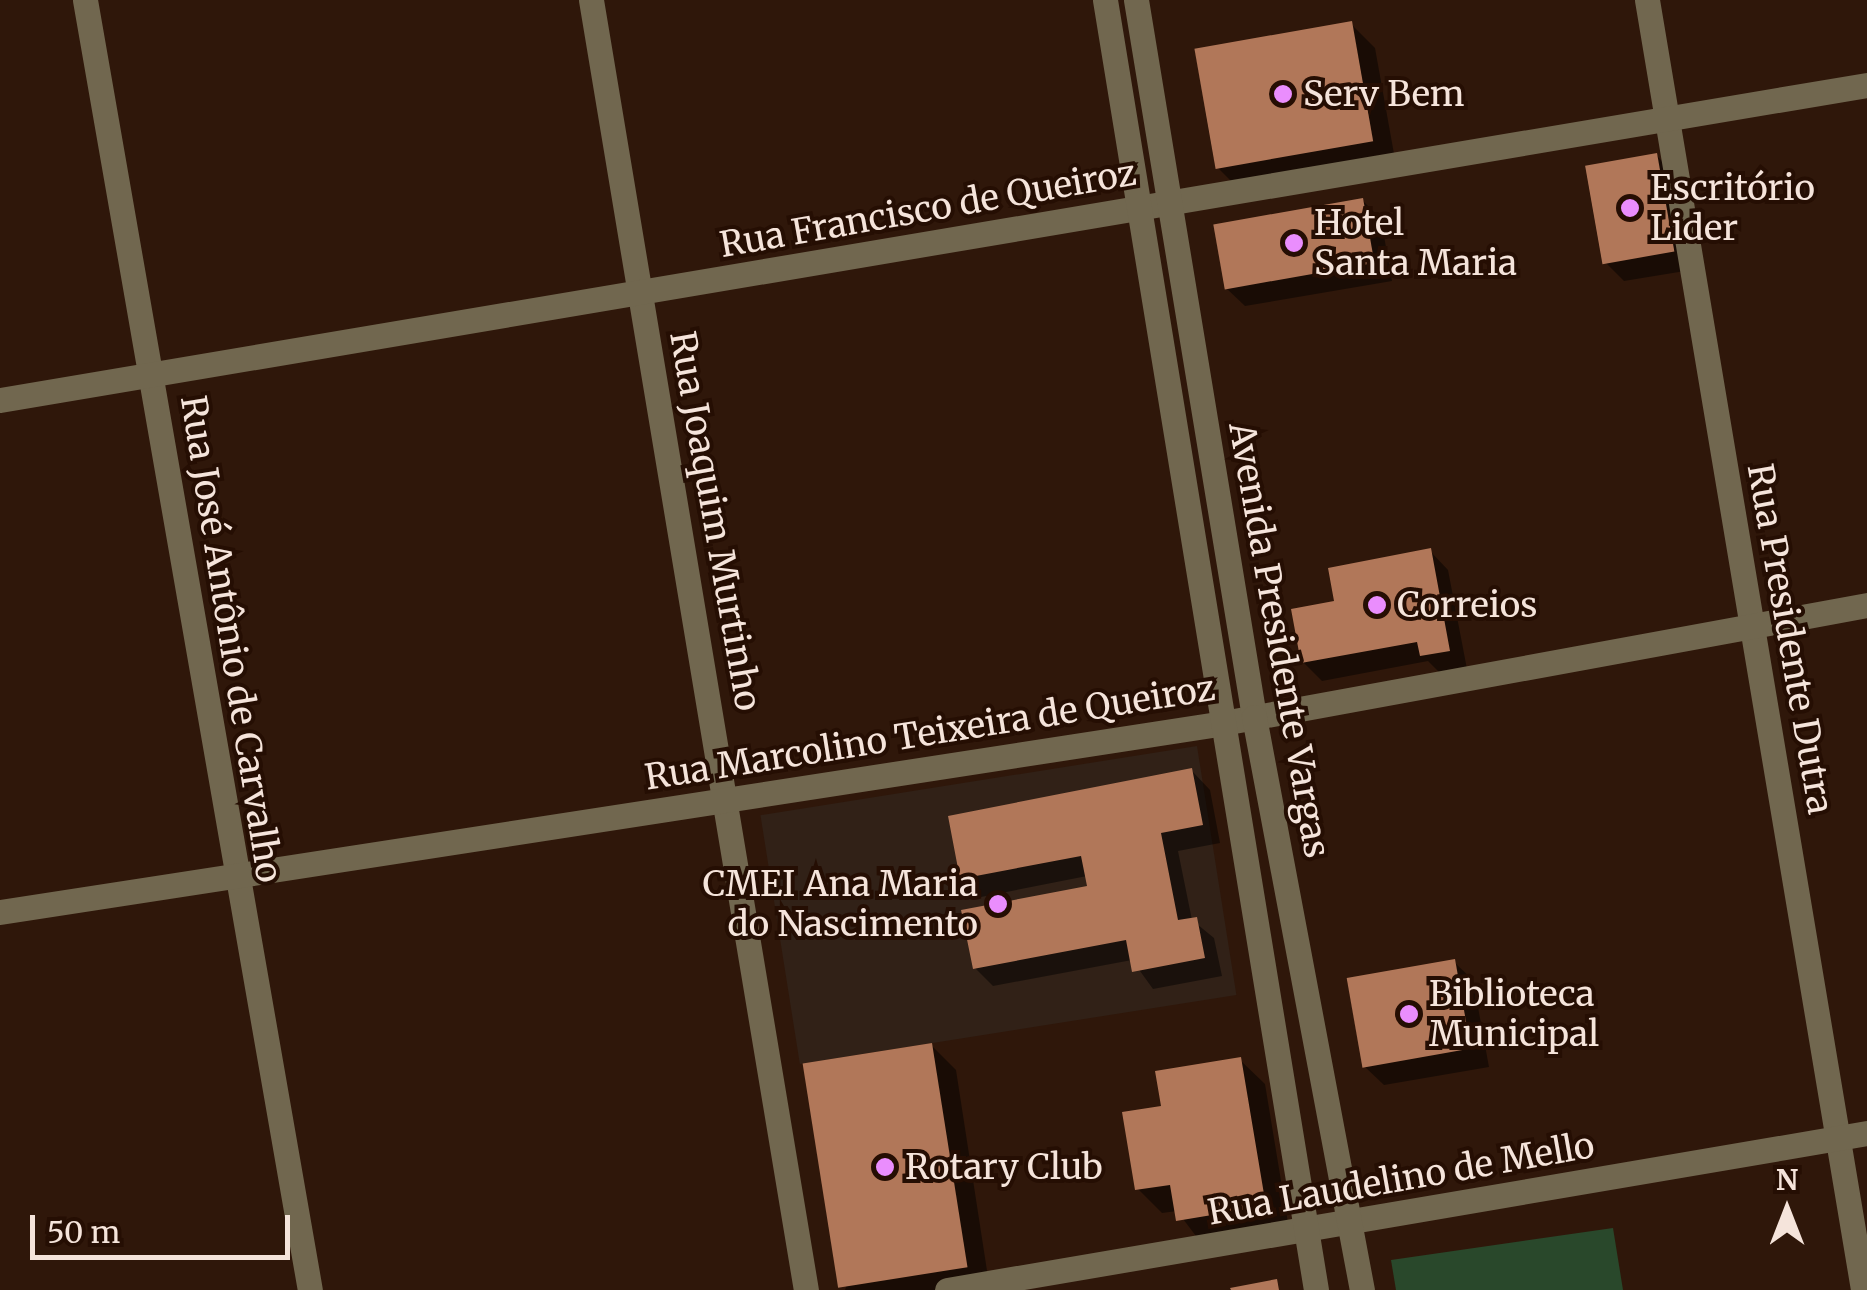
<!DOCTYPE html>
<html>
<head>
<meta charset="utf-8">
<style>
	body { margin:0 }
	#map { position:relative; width:1867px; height:1290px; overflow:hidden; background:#2f170a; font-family:Merriweather,serif }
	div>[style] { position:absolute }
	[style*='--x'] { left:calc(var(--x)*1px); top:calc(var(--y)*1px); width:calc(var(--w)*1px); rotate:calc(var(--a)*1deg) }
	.education>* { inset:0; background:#312117; transform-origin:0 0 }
	.green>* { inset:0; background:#29482b }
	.shadow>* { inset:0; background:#0007 }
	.building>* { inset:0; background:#b17759; transform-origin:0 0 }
	.minor>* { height:25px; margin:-12.5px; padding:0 12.5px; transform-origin:12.5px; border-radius:12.5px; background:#71674f }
	.tertiary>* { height:25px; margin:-12.5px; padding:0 12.5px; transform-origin:12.5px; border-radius:12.5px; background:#71674f }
	.dots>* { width:28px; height:28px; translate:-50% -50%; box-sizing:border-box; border:5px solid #250e03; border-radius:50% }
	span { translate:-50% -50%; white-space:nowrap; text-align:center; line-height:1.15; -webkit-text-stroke:8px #250e03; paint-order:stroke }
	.poi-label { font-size:35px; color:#f5e4db }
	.left { translate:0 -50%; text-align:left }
	.right { translate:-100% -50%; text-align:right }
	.street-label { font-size:35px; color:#f5e4db }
	.north { position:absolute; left:1737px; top:1160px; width:100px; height:100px; -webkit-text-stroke:8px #250e03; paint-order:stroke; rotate:0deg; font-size:28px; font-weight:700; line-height:40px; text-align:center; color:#f5e4db }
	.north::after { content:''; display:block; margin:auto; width:35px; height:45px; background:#f5e4db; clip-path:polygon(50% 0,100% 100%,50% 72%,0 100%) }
	.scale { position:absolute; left:30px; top:1215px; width:260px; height:45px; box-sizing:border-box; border:5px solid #f5e4db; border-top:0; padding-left:12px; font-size:30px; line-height:35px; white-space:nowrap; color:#f5e4db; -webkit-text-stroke:8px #250e03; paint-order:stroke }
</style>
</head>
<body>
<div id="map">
	<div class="education">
		<i style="left:1197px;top:746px;width:252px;height:442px;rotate:81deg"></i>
	</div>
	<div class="green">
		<i style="clip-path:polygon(1613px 1228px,1623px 1290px,1396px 1290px,1391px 1260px)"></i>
	</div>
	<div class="shadow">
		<i style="clip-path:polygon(1351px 24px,1375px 48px,1396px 165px,1241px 191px,1217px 167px)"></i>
		<i style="clip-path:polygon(1656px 155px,1675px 174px,1691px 270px,1624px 281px,1606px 263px)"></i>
		<i style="clip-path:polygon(1363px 201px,1381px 219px,1392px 281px,1245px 306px,1226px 288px)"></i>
		<i style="clip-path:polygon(1430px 551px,1448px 570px,1467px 669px,1441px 674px,1428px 661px,1322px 681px,1303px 662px)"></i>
		<i style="clip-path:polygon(1192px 771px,1210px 790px,1220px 843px,1178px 851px,1192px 920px,1214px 938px,1222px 976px,1153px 989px,1132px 960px,993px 986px,975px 968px,1090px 888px,1087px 876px,981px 897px,962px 878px)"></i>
		<i style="clip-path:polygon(1454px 962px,1473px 980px,1489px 1067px,1384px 1085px,1365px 1067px)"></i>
		<i style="clip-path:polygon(932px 1046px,956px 1070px,990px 1290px,845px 1290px)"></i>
		<i style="clip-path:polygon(1240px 1060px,1265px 1084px,1289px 1229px,1202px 1244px,1177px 1211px,1162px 1213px,1138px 1189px,1164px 1108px)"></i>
	</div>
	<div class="building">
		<i style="left:1352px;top:21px;width:122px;height:160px;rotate:80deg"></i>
		<i style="left:1657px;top:153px;width:100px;height:73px;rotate:80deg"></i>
		<i style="left:1363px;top:198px;width:66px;height:152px;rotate:80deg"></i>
		<i style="clip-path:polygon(1431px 548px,1450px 651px,1420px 656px,1417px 642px,1301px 663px,1291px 609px,1334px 601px,1328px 568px)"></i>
		<i style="clip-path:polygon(1192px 768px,1203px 825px,1161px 833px,1178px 920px,1197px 917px,1205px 958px,1132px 972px,1126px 940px,973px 969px,961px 910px,1087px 886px,1081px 856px,960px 879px,948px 816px)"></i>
		<i style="left:1455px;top:959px;width:91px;height:110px;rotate:80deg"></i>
		<i style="left:932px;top:1043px;width:227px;height:131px;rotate:81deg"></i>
		<i style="clip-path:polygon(1241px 1057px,1266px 1206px,1176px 1221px,1170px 1185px,1135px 1190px,1122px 1112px,1161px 1106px,1155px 1071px)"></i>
		<i style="clip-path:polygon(1277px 1279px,1279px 1290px,1231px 1290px,1230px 1288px)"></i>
	</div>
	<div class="minor">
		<i style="--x:85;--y:0;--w:1309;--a:80.11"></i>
		<i style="--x:591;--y:0;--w:1308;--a:80.54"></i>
		<i style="--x:1647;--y:0;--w:1308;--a:80.49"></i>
		<i style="--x:0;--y:400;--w:1893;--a:-9.58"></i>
		<i style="--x:0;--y:912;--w:1238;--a:-8.78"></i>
		<i style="--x:1223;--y:723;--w:655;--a:-10.38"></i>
		<i style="--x:947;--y:1290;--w:933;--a:-9.68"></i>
	</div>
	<div class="tertiary">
		<i style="--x:1105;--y:0;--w:1307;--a:80.71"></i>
		<i style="--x:1136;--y:0;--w:727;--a:80.65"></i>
		<i style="--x:1254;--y:717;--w:583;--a:79.33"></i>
	</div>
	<div class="dots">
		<i style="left:1283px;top:94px;background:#ea8dfd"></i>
		<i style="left:1630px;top:208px;background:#ea8dfd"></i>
		<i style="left:1294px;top:243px;background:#ea8dfd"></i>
		<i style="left:1377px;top:605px;background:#ea8dfd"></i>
		<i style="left:998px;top:904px;background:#ea8dfd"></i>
		<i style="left:1409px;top:1014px;background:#ea8dfd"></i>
		<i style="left:885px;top:1167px;background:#ea8dfd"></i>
	</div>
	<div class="poi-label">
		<span class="left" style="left:1303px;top:94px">Serv Bem</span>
		<span class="left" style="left:1650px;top:208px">Escritório<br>Lider</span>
		<span class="left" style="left:1314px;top:243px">Hotel<br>Santa Maria</span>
		<span class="left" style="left:1397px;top:605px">Correios</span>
		<span class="right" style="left:978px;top:904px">CMEI Ana Maria<br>do Nascimento</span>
		<span class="left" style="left:1429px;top:1014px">Biblioteca<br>Municipal</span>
		<span class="left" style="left:905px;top:1167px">Rotary Club</span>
	</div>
	<div class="street-label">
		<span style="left:928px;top:209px;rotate:-10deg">Rua Francisco de Queiroz</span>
		<span style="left:715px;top:521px;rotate:80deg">Rua Joaquim Murtinho</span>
		<span style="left:231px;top:639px;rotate:81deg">Rua José Antônio de Carvalho</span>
		<span style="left:1790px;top:639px;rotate:80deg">Rua Presidente Dutra</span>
		<span style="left:1279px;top:640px;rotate:80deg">Avenida Presidente Vargas</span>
		<span style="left:930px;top:733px;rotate:-9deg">Rua Marcolino Teixeira de Queiroz</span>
		<span style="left:1401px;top:1179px;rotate:-10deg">Rua Laudelino de Mello</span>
	</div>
	<div class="north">N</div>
	<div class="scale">50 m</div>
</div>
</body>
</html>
